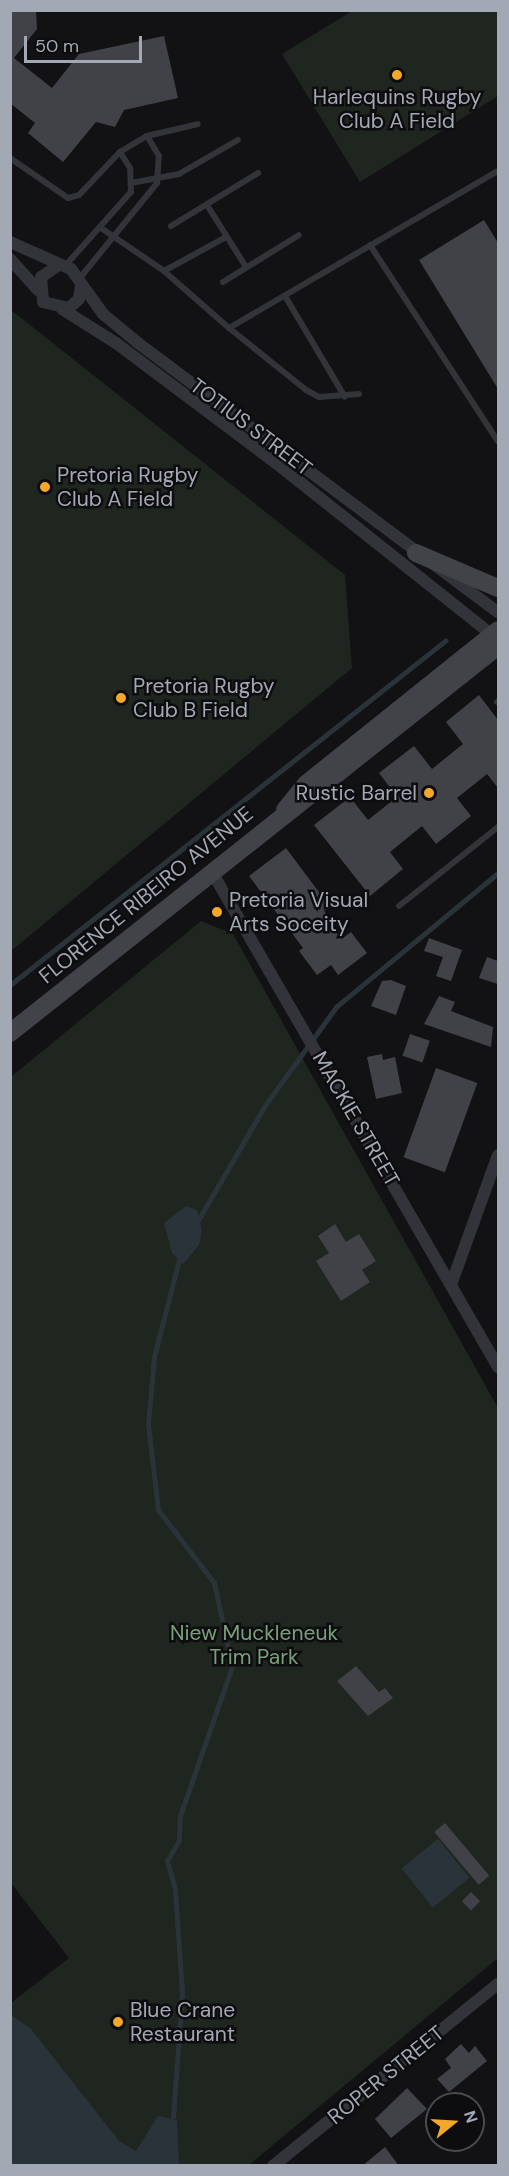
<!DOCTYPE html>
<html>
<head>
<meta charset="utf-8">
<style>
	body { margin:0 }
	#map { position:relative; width:509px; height:2176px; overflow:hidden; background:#121214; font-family:"DM Sans",sans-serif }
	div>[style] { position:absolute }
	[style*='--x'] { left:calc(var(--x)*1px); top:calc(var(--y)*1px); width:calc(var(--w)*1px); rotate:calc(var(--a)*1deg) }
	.green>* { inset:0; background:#1e261f }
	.water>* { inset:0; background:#2a3339; transform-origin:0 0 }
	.stream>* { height:4.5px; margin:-2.25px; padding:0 2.25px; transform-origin:2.25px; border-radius:2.25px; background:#2a3339 }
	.building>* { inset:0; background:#414247; transform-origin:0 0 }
	.lane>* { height:6px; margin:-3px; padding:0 3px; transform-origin:3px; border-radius:3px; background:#333439 }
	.street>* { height:12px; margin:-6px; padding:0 6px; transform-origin:6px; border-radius:6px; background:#333439 }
	.secondary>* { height:18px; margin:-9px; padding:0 9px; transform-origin:9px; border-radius:9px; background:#414349 }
	.dots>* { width:16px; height:16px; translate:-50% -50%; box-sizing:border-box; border:3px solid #0d0d0f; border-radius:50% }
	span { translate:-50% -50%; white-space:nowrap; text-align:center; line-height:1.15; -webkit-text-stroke:5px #0d0d0f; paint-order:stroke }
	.poi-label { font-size:21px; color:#a3a9b4 }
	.left { translate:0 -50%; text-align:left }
	.right { translate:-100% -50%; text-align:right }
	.street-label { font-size:21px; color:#a3a9b4 }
	.park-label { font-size:21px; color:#7aa07b }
	.frame { position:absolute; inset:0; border:12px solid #a3a9b4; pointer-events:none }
	.north { position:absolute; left:425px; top:2092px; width:60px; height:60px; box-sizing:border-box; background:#0d0d0f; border:2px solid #494b51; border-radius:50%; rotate:72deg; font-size:16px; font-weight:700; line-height:24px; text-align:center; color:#a3a9b4 }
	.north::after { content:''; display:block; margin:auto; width:21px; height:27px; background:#f4a82a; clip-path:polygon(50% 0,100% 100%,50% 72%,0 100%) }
	.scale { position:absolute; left:24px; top:36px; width:118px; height:27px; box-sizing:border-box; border:3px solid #a3a9b4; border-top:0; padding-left:8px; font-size:18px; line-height:21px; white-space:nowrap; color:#a3a9b4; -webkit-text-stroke:4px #0d0d0f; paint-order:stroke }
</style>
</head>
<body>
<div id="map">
	<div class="green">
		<i style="clip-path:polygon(352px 11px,498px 11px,498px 96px,360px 182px,282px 54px)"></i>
		<i style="clip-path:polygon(10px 309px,345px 575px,352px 668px,11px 951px)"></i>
		<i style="clip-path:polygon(201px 921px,233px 934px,498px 1408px,498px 1958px,249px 2165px,11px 2165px,11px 2003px,69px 1958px,11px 1883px,11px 1077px)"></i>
	</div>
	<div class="water">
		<i style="clip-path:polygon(186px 1206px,197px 1210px,202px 1231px,199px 1245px,183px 1264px,172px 1253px,164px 1223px)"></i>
		<i style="left:438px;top:1839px;width:50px;height:47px;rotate:51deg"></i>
		<i style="clip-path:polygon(10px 2014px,31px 2029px,119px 2141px,136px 2151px,158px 2116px,177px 2120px,179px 2165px,11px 2165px)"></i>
	</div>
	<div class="stream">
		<i style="--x:10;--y:985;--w:555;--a:-38.34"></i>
		<i style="--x:196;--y:1224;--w:135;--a:-59.8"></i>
		<i style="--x:264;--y:1107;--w:123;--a:-54.2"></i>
		<i style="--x:336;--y:1007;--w:210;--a:-39.6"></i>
		<i style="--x:173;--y:2117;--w:124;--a:-85.8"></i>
		<i style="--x:182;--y:1993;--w:104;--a:-93.9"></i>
		<i style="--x:175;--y:1889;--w:29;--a:-106"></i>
		<i style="--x:167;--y:1861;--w:24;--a:-60"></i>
		<i style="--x:179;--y:1840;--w:24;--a:-88"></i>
		<i style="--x:180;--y:1816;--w:158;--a:-70.8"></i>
		<i style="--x:232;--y:1667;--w:86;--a:-102.1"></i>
		<i style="--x:214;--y:1583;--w:92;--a:-127.5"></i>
		<i style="--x:158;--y:1510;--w:87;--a:-96.6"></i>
		<i style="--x:148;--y:1424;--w:67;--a:-84.9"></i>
		<i style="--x:154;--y:1357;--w:104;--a:-75.6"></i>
	</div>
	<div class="building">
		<i style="clip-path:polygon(10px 10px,36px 10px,37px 29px,14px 58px,52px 88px,79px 54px,164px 36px,178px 98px,124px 110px,115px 127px,96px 122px,63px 162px,28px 133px,35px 123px,10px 103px)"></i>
		<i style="clip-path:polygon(484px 220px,498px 243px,498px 389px,419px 260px)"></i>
		<i style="clip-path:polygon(479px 695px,498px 720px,498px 788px,487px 774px,457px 798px,471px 816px,436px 844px,422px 826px,390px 852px,403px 869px,370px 896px,314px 825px,350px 797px,368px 820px,397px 797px,379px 773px,414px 746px,432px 769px,463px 744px,446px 722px)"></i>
		<i style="clip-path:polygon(286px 848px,330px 907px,324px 911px,343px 938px,351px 932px,367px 953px,338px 975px,331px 965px,317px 975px,299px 951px,303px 948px,249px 876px)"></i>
		<i style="clip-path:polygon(429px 938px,462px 950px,451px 981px,436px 976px,443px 957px,424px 951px)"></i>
		<i style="clip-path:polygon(487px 957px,498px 961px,498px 984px,479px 978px)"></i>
		<i style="clip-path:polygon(391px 980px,406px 986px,396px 1015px,371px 1006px,382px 981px)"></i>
		<i style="clip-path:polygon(439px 996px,455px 1002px,451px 1011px,493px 1027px,491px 1047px,424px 1024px)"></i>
		<i style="left:410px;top:1034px;width:21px;height:23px;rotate:19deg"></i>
		<i style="clip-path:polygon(382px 1054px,383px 1060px,395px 1057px,402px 1093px,376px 1099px,367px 1057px)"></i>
		<i style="left:436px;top:1068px;width:44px;height:95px;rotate:20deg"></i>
		<i style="clip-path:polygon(335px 1224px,346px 1242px,359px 1234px,376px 1261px,362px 1270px,370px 1282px,341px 1301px,316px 1261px,329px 1253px,318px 1236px)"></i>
		<i style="clip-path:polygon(356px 1666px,379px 1692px,385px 1688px,393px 1698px,368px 1716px,337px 1681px)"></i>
		<i style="left:445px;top:1823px;width:69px;height:14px;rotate:50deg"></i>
		<i style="left:471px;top:1892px;width:13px;height:13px;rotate:45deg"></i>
		<i style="clip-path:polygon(461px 2044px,469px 2053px,475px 2046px,487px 2061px,449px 2092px,437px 2079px,451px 2068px,445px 2059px)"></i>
		<i style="clip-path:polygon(407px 2088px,427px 2109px,391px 2138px,375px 2119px)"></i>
		<i style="clip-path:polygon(385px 2147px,399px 2166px,362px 2166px)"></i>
	</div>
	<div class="lane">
		<i style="--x:10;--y:158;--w:70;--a:34.6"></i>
		<i style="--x:68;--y:198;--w:11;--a:-15"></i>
		<i style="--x:79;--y:195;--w:59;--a:-46.4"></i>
		<i style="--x:120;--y:152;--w:31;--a:-31"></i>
		<i style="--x:147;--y:136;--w:52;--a:-13.2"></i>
		<i style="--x:131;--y:183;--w:49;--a:-10.6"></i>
		<i style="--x:179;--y:174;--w:68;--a:-30"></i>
		<i style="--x:207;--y:205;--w:73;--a:57.8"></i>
		<i style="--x:171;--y:226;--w:102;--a:-31.3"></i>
		<i style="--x:101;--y:228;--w:76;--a:34.3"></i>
		<i style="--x:164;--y:271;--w:86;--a:41.2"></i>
		<i style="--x:229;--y:328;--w:311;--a:-30.3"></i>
		<i style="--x:370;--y:245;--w:234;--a:56.9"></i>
		<i style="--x:65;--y:266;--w:99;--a:-48.3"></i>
		<i style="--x:131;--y:192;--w:24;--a:-92"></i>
		<i style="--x:130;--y:168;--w:19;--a:-122"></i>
		<i style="--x:164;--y:271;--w:71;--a:-28.7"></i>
		<i style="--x:79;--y:279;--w:124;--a:-50.9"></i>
		<i style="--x:157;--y:183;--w:27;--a:-86"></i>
		<i style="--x:159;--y:156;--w:23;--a:-121"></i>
		<i style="--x:223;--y:282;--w:89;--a:-31.7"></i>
		<i style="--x:285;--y:296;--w:117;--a:59.3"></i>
		<i style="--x:229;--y:328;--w:99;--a:38.8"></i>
		<i style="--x:306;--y:390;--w:15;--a:28"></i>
		<i style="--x:319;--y:397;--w:40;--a:-4.3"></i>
		<i style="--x:497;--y:702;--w:1;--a:-45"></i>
		<i style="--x:399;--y:906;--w:127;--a:-38.6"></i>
	</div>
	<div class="street">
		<i style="--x:10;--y:242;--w:67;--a:23.9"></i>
		<i style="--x:71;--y:269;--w:55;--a:54.6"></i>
		<i style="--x:103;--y:314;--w:45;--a:39.6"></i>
		<i style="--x:138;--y:343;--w:449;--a:36.8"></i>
		<i style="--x:10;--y:259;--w:42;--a:47.9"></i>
		<i style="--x:57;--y:266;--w:19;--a:145"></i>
		<i style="--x:41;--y:277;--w:25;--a:85"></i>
		<i style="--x:43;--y:302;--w:27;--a:13"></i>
		<i style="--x:69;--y:308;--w:13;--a:-42"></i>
		<i style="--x:79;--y:299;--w:14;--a:-82"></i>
		<i style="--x:62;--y:309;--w:64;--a:32.2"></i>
		<i style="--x:116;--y:343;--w:200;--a:36.9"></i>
		<i style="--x:276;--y:463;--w:281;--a:38.5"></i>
		<i style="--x:212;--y:872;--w:572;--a:59.98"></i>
		<i style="--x:452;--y:1282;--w:135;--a:-70.1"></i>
		<i style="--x:273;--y:2166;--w:289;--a:-39"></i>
	</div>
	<div class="secondary">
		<i style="--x:416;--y:553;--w:89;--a:23.1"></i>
		<i style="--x:285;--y:810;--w:33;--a:-51"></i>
		<i style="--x:306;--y:784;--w:246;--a:-38.7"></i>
		<i style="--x:10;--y:1033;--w:623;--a:-38.42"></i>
	</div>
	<div class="dots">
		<i style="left:397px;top:75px;background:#f4a82a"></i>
		<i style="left:45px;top:487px;background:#f4a82a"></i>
		<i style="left:121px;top:698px;background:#f4a82a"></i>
		<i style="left:429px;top:793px;background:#f4a82a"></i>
		<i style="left:217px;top:912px;background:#f4a82a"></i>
		<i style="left:118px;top:2022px;background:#f4a82a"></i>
	</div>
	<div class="poi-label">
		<span style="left:397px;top:109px">Harlequins Rugby<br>Club A Field</span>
		<span class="left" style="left:57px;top:487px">Pretoria Rugby<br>Club A Field</span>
		<span class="left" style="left:133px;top:698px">Pretoria Rugby<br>Club B Field</span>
		<span class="right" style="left:417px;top:793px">Rustic Barrel</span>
		<span class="left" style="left:229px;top:912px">Pretoria Visual<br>Arts Soceity</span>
		<span class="left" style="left:130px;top:2022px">Blue Crane<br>Restaurant</span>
	</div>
	<div class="street-label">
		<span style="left:251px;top:427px;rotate:37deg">TOTIUS STREET</span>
		<span style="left:146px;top:895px;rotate:-39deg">FLORENCE RIBEIRO AVENUE</span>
		<span style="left:356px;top:1119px;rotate:60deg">MACKIE STREET</span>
		<span style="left:386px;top:2075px;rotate:-39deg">ROPER STREET</span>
	</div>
	<div class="park-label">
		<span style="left:254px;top:1645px">Niew Muckleneuk<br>Trim Park</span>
	</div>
	<div class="frame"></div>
	<div class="north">N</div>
	<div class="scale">50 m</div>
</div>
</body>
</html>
